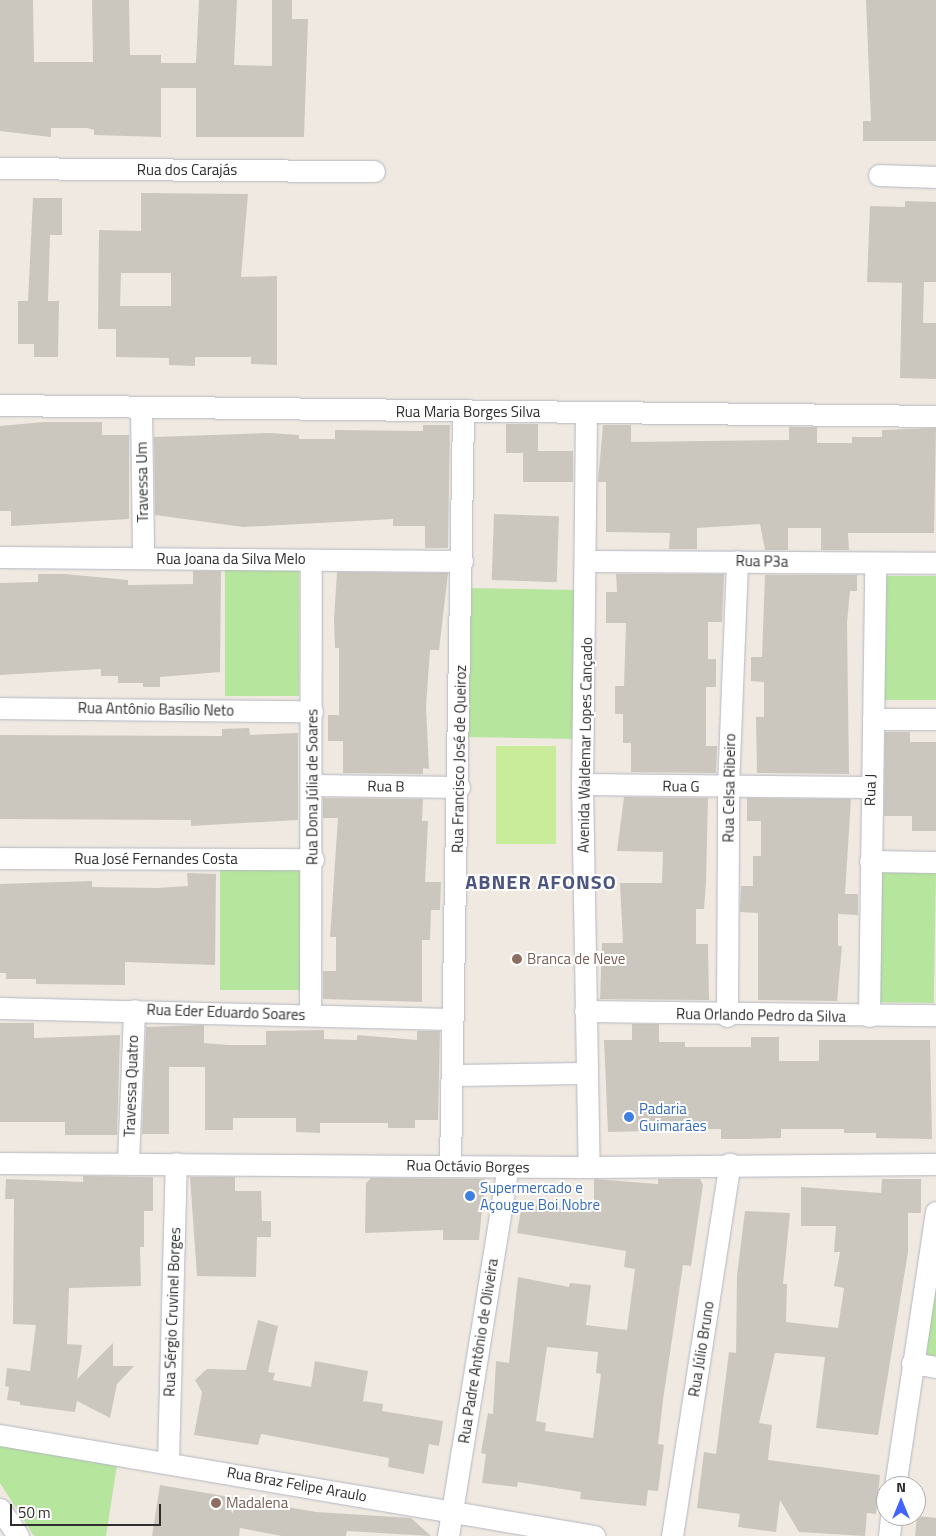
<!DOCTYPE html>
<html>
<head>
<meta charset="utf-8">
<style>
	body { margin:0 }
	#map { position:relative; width:936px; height:1536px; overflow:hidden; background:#efe9e1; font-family:"Titillium Web",sans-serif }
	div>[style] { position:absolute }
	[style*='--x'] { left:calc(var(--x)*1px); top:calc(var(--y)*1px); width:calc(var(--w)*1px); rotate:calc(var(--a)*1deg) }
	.green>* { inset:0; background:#b6e59e; transform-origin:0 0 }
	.pitch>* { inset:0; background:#c9ec9a; transform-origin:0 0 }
	.building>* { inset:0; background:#cbc7bf; transform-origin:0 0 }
	.roads { filter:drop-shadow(0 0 1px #b4b7c1) drop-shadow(0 0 1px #b4b7c1) }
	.street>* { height:21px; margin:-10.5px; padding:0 10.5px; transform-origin:10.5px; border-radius:10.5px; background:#fff }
	.dots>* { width:14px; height:14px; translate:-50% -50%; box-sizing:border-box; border:2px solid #fff; border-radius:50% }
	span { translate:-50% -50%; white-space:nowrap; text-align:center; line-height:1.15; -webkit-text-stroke:4px #fff; paint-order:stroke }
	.street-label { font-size:15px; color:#2e2e2e }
	.education-label { font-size:15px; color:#785e54 }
	.left { translate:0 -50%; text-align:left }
	.shop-label { font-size:15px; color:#366cbe }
	.district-label { font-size:20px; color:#4d5680; font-weight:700; letter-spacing:1px }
	.north { position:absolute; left:876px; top:1476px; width:50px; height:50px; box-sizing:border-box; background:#fff; border:1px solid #ababab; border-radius:50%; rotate:0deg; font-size:14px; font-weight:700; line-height:20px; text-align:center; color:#2e2e2e }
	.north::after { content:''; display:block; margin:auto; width:18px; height:22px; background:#4264fb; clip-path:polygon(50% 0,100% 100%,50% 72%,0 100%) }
	.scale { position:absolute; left:10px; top:1504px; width:151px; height:22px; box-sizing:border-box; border:2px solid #2e2e2e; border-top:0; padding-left:6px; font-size:15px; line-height:18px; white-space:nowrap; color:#2e2e2e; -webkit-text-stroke:4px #fff; paint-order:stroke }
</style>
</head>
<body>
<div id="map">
	<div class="green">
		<i style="left:225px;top:570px;width:74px;height:126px"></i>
		<i style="left:885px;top:576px;width:51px;height:124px"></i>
		<i style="left:579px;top:590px;width:149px;height:111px;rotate:91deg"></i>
		<i style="left:220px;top:861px;width:80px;height:129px"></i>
		<i style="left:875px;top:872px;width:61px;height:130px;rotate:1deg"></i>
		<i style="clip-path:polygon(936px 1273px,936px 1358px,923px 1356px)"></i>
		<i style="clip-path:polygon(0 1442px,117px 1465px,106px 1536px,34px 1536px,0 1483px)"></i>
	</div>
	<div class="pitch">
		<i style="left:496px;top:746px;width:60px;height:98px"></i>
	</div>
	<div class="building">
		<i style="clip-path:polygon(0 0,33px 0,34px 62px,93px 62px,92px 0,129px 0,130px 55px,161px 55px,161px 63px,196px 63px,199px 0,237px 0,234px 65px,272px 66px,272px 0,292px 0,292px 19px,308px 19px,304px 137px,196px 137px,196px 88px,161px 88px,161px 137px,94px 135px,94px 130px,87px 128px,51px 128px,51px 137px,0 131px)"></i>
		<i style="clip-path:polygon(866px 0,936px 0,936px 141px,863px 141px,863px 121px,871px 121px)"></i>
		<i style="clip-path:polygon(evenodd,141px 193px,248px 194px,241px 277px,277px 276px,277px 365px,251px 364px,251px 357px,195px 357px,195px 366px,169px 365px,169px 358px,116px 357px,116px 329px,98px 329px,99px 230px,141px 231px,141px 193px,121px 273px,171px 273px,171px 306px,120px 306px,121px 273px)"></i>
		<i style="clip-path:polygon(33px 198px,62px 198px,62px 235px,50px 235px,48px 301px,59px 301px,58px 357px,34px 357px,34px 344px,18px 344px,18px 301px,28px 301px)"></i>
		<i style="clip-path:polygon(905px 201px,936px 202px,936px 282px,924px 282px,923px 323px,936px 323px,936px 379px,900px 378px,902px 283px,867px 282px,870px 206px,905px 207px)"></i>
		<i style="clip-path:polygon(44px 422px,102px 422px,102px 435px,129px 435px,129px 519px,11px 526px,11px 511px,0 511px,0 426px)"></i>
		<i style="clip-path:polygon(506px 424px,538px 424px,538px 451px,573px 451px,573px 482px,523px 482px,523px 453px,506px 453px)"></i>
		<i style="clip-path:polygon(423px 425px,450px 425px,448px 548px,425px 548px,425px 526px,393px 526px,393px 519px,243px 527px,155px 515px,154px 437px,270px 433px,299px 435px,299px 439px,335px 439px,335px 430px,423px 431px)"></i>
		<i style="clip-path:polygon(603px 425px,631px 425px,631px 442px,789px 440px,789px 427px,817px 427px,817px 443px,852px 443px,852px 437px,882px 437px,882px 430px,936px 428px,934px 533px,848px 533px,849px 550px,821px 550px,821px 528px,788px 528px,788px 550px,765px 550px,760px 524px,697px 528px,697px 549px,669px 549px,670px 533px,606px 532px,606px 482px,598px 482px)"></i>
		<i style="left:494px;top:514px;width:65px;height:66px;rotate:2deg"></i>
		<i style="clip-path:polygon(193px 571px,221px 571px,220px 672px,160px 677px,160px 687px,143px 687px,143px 683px,118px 683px,118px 676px,101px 676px,101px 669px,0 675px,0 583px,38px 582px,38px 574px,65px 574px,128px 580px,128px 585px,193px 584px)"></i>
		<i style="clip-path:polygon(337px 572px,448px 573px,439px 650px,430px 650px,426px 707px,429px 769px,423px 768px,423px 774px,343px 773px,343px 741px,328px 741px,328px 715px,339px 715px,339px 648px,335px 648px,334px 619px)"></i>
		<i style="clip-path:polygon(616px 574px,724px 574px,722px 622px,708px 622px,708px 659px,716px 659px,716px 687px,706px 687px,706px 746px,717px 746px,716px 773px,631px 772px,631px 743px,623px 743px,623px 714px,615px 714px,615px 686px,624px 686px,626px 623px,606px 623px,606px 592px,617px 592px)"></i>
		<i style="clip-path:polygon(765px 575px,857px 575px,857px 591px,850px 591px,847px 622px,849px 774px,757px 773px,756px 717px,764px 717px,764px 682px,751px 681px,751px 657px,762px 657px)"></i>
		<i style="clip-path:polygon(249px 728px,250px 735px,298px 733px,298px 820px,191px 826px,191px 820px,0 819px,0 735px,222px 736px,222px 729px)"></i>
		<i style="clip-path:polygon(885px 732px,910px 732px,910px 742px,936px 742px,936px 831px,912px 831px,912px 816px,884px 816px)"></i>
		<i style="clip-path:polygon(624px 797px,708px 798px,706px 883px,704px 909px,696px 909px,696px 944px,708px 944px,709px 1000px,600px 999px,602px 943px,623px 943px,620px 883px,662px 883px,663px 852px,617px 851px)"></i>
		<i style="clip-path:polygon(323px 798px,423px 799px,422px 821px,428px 821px,425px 882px,441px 882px,440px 910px,431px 910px,430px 940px,422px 940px,422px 1002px,323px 999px,323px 971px,336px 971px,336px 937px,330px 937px,338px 818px,323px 818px)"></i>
		<i style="clip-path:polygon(747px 798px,851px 799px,845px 894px,858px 894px,858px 915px,838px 914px,838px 946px,842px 946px,837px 1001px,758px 1000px,758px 913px,740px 912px,741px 886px,753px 886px,753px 856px,761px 856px,761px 821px,747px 821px)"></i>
		<i style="clip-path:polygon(187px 873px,216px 874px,215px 965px,125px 962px,125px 985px,36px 984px,36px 979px,6px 979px,6px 973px,0 973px,0 884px,92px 881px,92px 887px,158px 888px,188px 886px)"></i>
		<i style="clip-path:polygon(0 1023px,34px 1023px,34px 1038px,120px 1035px,117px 1135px,65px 1135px,65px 1122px,0 1122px)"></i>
		<i style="clip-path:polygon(632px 1024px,659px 1024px,659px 1042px,685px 1042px,685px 1047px,751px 1047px,751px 1037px,779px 1037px,779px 1061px,819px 1061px,819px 1040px,930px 1040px,932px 1139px,876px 1138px,876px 1133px,844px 1133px,844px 1129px,781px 1129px,781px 1138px,748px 1139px,721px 1139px,721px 1129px,608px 1132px,604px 1040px,632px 1040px)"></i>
		<i style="clip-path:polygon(204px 1025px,204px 1043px,228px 1045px,266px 1045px,266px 1031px,324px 1030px,324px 1039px,357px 1040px,357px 1035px,417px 1040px,417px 1031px,440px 1031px,438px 1120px,415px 1120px,415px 1128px,388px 1128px,388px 1123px,320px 1123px,320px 1133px,296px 1132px,296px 1118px,233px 1118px,233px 1130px,205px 1130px,205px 1067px,169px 1067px,169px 1134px,142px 1134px,146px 1027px)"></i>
		<i style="clip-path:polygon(83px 1176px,153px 1177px,153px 1211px,144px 1211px,144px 1247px,140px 1247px,141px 1286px,69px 1288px,67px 1344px,82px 1345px,77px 1379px,113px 1343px,113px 1366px,134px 1366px,117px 1384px,110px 1418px,77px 1401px,75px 1412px,20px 1405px,20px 1402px,7px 1400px,9px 1387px,5px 1386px,7px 1368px,30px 1371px,36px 1325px,13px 1324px,14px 1199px,5px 1199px,6px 1179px,83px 1182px)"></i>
		<i style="clip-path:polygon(190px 1177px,235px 1177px,235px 1191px,261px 1191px,262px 1221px,271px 1221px,271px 1237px,257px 1237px,256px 1277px,197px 1276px)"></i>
		<i style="clip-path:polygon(371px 1178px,485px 1179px,479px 1240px,443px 1240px,443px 1230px,365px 1233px,366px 1183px)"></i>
		<i style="clip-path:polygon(evenodd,594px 1179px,658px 1184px,658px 1179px,700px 1179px,703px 1185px,691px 1266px,683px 1265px,663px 1400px,658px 1444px,664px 1445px,658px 1491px,648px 1490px,646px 1506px,580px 1499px,581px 1492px,518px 1482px,517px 1487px,482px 1483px,486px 1454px,481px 1453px,488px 1413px,493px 1414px,496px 1361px,509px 1363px,518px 1277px,569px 1287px,570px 1283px,591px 1285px,586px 1325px,627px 1330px,635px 1269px,624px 1267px,626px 1251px,517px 1233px,522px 1204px,594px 1211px,594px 1179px,547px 1347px,598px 1352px,596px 1373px,601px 1374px,593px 1438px,545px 1431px,546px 1423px,536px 1421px,547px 1347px)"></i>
		<i style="clip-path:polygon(882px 1179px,921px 1179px,921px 1213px,908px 1213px,908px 1252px,878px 1435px,816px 1428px,825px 1357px,775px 1353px,759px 1423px,772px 1425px,768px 1460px,880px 1475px,876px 1514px,867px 1513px,865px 1536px,799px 1532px,780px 1500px,776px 1532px,738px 1527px,740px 1514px,697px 1508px,704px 1452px,716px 1454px,729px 1352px,736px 1353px,737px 1275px,745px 1211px,790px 1213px,783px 1284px,787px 1284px,786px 1322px,838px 1328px,844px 1288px,834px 1286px,840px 1252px,834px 1252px,836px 1226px,801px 1226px,801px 1187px,881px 1193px)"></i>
		<i style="clip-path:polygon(258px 1320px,278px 1326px,268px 1372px,275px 1373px,273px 1380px,311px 1387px,315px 1361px,368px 1371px,363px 1401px,383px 1404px,382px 1411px,443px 1421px,439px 1446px,429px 1444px,424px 1474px,388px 1467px,389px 1458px,261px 1434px,258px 1445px,194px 1435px,202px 1392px,195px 1380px,207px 1369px,246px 1370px)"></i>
		<i style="clip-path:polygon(160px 1485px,316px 1512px,411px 1518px,431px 1536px,347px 1531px,346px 1536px,282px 1536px,240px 1528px,239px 1536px,152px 1536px)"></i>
		<i style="clip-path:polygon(917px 1516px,936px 1518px,936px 1536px,915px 1536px)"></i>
	</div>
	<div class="roads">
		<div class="street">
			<i style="--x:0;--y:168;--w:374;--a:0.5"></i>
			<i style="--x:879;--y:175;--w:57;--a:2"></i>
			<i style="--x:0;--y:405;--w:936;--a:0.67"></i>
			<i style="--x:141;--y:407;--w:151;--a:89.2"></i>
			<i style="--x:586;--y:412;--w:372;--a:90.6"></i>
			<i style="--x:582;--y:784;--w:383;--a:89"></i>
			<i style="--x:0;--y:557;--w:462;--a:0.5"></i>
			<i style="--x:588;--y:561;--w:348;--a:0.3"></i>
			<i style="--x:0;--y:708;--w:312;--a:0.6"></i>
			<i style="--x:873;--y:719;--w:63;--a:0"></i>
			<i style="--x:582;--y:784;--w:288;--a:0.6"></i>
			<i style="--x:313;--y:785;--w:146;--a:0.8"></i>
			<i style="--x:0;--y:858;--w:313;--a:0.2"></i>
			<i style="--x:870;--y:861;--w:66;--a:0.9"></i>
			<i style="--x:0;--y:1008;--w:452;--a:1.4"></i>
			<i style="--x:585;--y:1011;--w:351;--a:0.7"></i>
			<i style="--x:310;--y:1015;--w:455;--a:-89.9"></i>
			<i style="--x:727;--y:1016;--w:229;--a:-89.7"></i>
			<i style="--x:728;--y:787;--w:226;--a:-87.7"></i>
			<i style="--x:869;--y:1016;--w:452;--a:-89.2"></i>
			<i style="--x:452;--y:1075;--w:133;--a:-0.9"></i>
			<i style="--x:128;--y:1162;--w:152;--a:-87.7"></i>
			<i style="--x:0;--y:1163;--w:589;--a:0.39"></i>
			<i style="--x:589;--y:1167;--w:347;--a:-0.5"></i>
			<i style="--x:450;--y:1166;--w:753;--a:-89.01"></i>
			<i style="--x:912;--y:1363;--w:24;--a:9"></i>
			<i style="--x:0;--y:1435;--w:603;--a:9.65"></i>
			<i style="--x:168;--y:1461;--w:298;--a:-88.5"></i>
			<i style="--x:895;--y:1486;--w:277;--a:-81.5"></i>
			<i style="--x:0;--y:1509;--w:32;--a:56"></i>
			<i style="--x:448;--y:1536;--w:374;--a:-80.8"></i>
			<i style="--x:672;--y:1536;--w:377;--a:-81.2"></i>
			<i style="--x:889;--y:1536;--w:20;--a:-84"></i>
		</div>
	</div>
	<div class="dots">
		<i style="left:517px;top:959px;background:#8d6e63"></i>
		<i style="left:629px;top:1117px;background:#3f7fe0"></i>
		<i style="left:470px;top:1196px;background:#3f7fe0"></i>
		<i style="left:216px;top:1503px;background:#8d6e63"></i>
	</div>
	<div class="street-label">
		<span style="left:187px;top:170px">Rua dos Carajás</span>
		<span style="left:468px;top:412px">Rua Maria Borges Silva</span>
		<span style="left:142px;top:482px;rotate:-91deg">Travessa Um</span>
		<span style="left:231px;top:559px">Rua Joana da Silva Melo</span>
		<span style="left:762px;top:561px;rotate:1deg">Rua P3a</span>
		<span style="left:156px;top:709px;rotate:1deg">Rua Antônio Basílio Neto</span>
		<span style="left:585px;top:745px;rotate:-89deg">Avenida Waldemar Lopes Cançado</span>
		<span style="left:459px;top:759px;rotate:-89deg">Rua Francisco José de Queiroz</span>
		<span style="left:386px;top:786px;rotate:1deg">Rua B</span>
		<span style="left:681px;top:786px;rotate:1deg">Rua G</span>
		<span style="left:312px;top:787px;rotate:-90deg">Rua Dona Júlia de Soares</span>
		<span style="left:729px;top:788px;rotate:-89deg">Rua Celsa Ribeiro</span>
		<span style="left:870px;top:790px;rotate:-89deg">Rua J</span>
		<span style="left:156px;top:859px">Rua José Fernandes Costa</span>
		<span style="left:226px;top:1012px;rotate:2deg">Rua Eder Eduardo Soares</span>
		<span style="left:761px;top:1015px;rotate:1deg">Rua Orlando Pedro da Silva</span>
		<span style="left:131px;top:1086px;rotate:-88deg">Travessa Quatro</span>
		<span style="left:468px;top:1166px;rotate:1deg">Rua Octávio Borges</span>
		<span style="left:172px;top:1312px;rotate:-88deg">Rua Sérgio Cruvinel Borges</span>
		<span style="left:701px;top:1349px;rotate:-81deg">Rua Júlio Bruno</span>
		<span style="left:478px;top:1351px;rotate:-81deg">Rua Padre Antônio de Oliveira</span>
		<span style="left:297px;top:1484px;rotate:10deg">Rua Braz Felipe Araulo</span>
	</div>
	<div class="education-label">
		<span class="left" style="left:527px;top:959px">Branca de Neve</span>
		<span class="left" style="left:226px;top:1503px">Madalena</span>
	</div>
	<div class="shop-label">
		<span class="left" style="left:639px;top:1117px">Padaria<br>Guimarães</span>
		<span class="left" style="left:480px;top:1196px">Supermercado e<br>Açougue Boi Nobre</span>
	</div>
	<div class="district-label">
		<span style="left:541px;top:881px">ABNER AFONSO</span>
	</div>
	<div class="north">N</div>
	<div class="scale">50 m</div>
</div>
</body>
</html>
